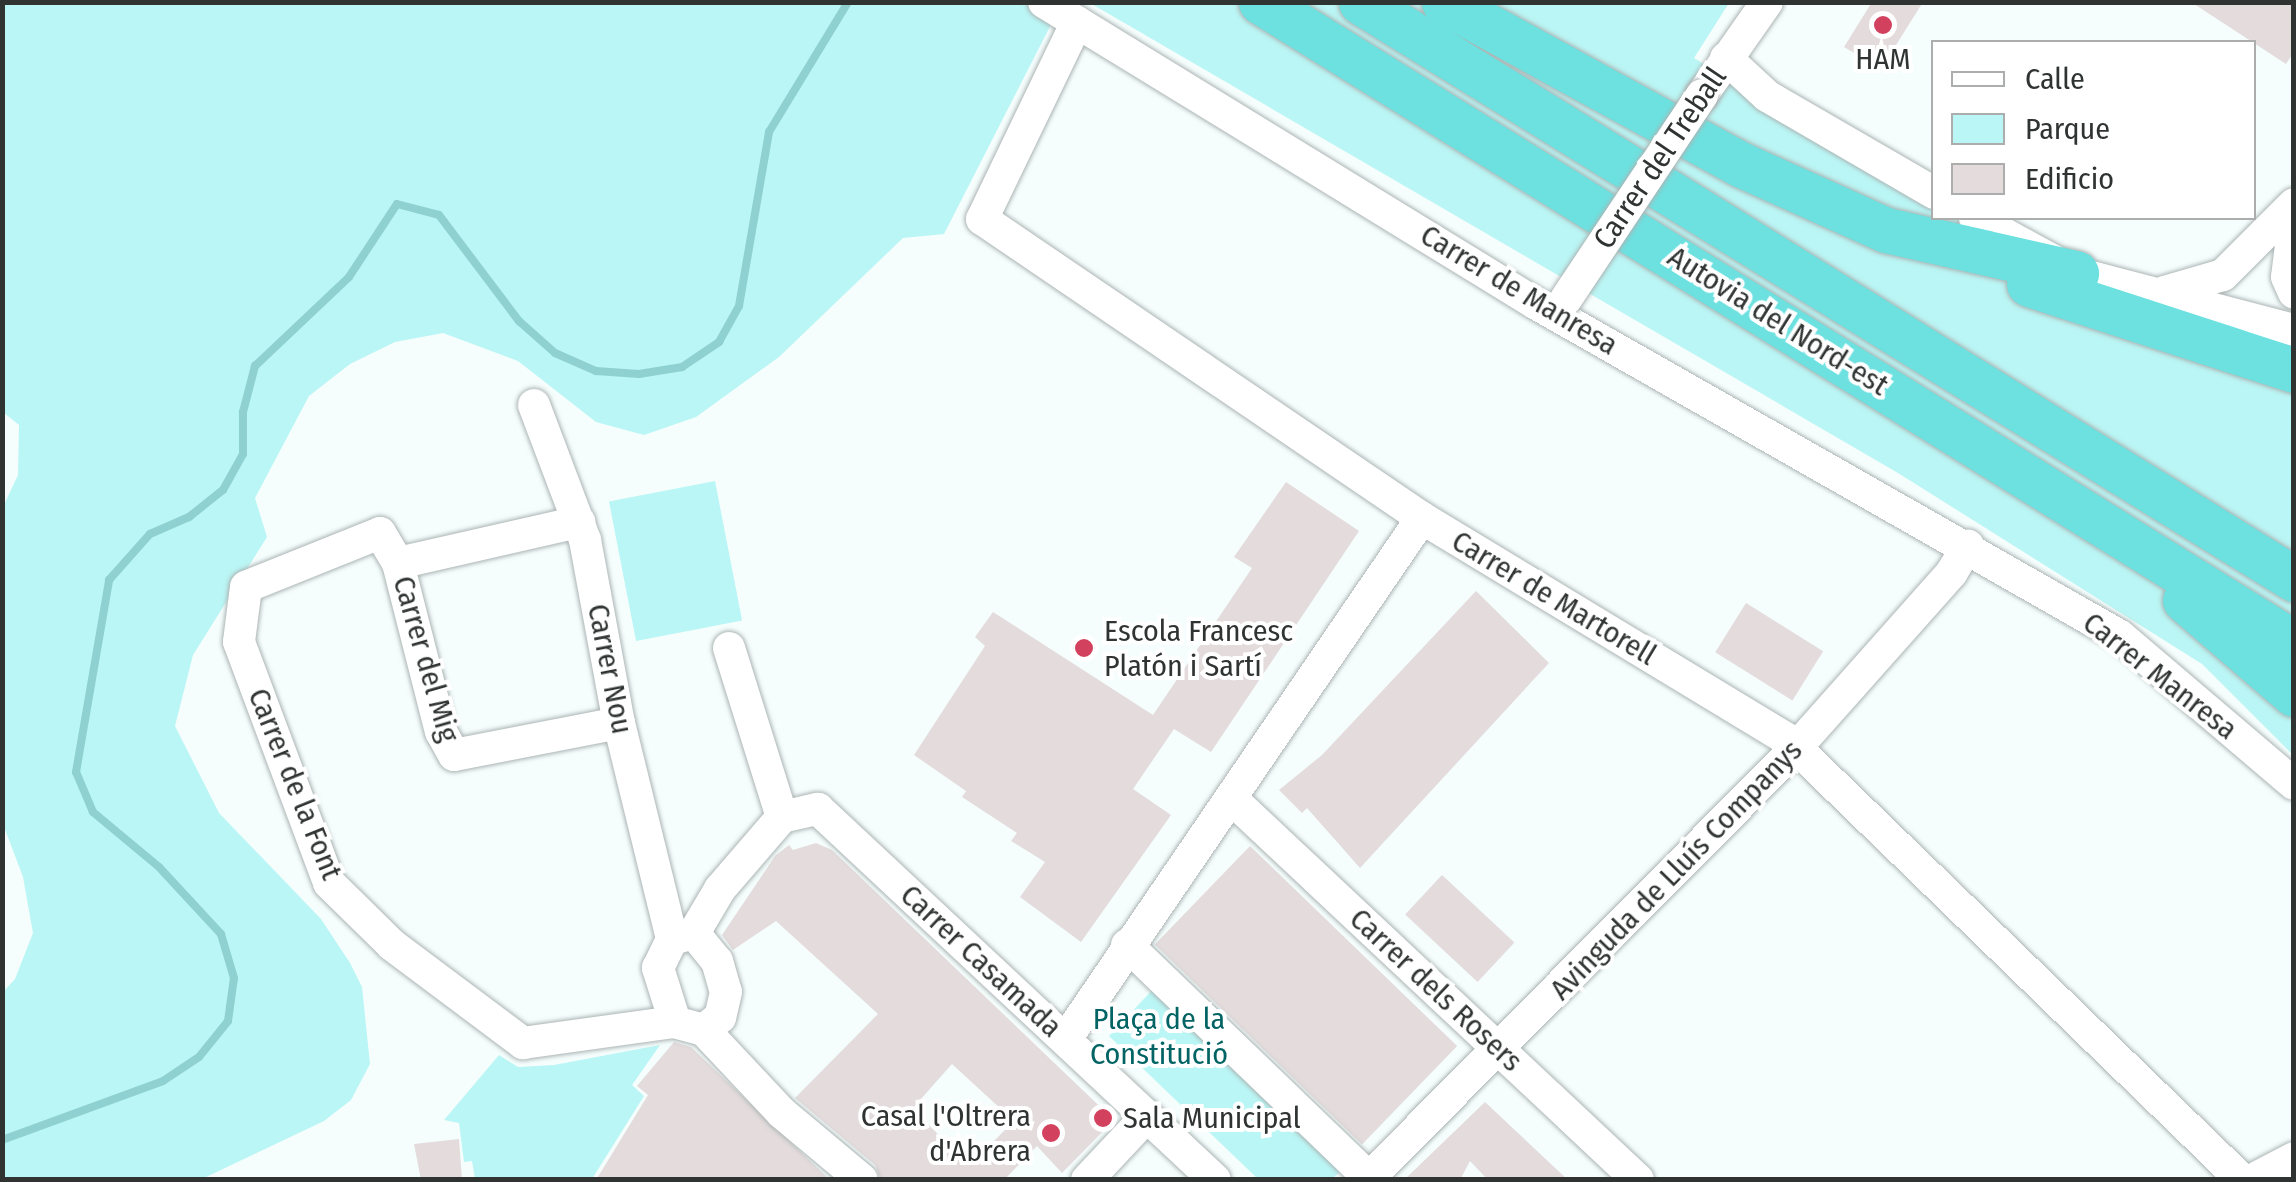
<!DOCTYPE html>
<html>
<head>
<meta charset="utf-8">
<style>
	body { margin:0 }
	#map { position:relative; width:2296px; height:1182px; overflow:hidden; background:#f5fefd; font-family:"Fira Sans Condensed",sans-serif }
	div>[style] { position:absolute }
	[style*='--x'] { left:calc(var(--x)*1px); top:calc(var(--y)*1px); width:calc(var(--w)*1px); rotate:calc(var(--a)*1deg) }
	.green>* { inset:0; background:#baf6f5; transform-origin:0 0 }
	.stream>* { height:8px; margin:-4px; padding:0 4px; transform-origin:4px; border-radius:4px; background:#8fd1d0 }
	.building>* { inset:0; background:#e3dbdc; transform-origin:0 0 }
	.roads { filter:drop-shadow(0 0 2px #acb4b4) drop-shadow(0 0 2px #acb4b4) }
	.minor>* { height:32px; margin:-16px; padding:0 16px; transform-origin:16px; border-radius:16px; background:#fff }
	.highway>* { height:45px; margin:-22.5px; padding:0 22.5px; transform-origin:22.5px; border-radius:22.5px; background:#6de1e0 }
	.bridges { filter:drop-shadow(0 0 2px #acb4b4) drop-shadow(0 0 2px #acb4b4) }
	.minor-bridge>* { height:32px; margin:-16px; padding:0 16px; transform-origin:16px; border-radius:16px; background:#fff }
	.dots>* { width:28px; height:28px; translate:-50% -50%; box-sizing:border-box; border:5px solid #fff; border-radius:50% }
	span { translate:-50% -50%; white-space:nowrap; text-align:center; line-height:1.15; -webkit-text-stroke:8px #fff; paint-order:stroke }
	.poi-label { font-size:30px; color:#2f3332 }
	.left { translate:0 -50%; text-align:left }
	.right { translate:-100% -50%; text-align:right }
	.street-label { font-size:30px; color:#2f3332 }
	.park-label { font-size:30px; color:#016363 }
	.frame { position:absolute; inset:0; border:5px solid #2f3332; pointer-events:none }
	.legend { position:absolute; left:1931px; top:40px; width:325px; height:180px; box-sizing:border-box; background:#fff; border:2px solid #acadad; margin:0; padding:12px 18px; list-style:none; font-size:30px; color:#2f3332 }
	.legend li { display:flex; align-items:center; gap:20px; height:50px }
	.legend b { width:50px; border:2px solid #acadad }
</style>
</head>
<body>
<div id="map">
	<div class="green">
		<i style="clip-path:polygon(3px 3px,1062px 3px,944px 234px,903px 238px,779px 357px,696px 417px,644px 435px,596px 422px,518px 361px,443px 333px,395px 342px,350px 364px,309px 396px,255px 498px,267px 537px,193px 655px,175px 726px,219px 813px,321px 919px,350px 963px,362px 987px,370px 1064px,351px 1100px,324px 1121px,202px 1179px,3px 1179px,3px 992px,15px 979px,33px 933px,23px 877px,3px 824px,2px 509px,18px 475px,19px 425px,3px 412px)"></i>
		<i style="clip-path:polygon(1090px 3px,1729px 3px,1694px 58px,1933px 201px,1934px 218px,1961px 218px,2293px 347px,2293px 755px,2202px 664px,1898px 473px)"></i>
		<i style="left:715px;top:481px;width:142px;height:108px;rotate:79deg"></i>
		<i style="clip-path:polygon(1157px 985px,1342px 1170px,1332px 1179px,1258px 1179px,1109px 1036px)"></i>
		<i style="clip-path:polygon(660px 1045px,632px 1085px,644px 1096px,592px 1179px,475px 1179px,472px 1161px,464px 1162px,459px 1123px,444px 1120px,499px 1055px,518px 1067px,554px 1065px)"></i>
	</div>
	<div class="stream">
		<i style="--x:2;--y:1140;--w:171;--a:-20.1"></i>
		<i style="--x:163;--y:1081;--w:43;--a:-33.7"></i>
		<i style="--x:199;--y:1057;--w:46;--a:-51.1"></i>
		<i style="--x:228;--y:1021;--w:43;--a:-82.1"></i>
		<i style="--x:234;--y:978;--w:46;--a:-106.5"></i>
		<i style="--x:221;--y:934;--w:91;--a:-132.8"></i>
		<i style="--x:159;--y:867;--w:86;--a:-140.2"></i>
		<i style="--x:93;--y:812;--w:43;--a:-113"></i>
		<i style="--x:76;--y:772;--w:195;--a:-80.2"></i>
		<i style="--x:109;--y:580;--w:62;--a:-48.3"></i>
		<i style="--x:150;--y:534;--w:43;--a:-23.6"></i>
		<i style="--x:189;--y:517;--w:43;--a:-38.5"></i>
		<i style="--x:223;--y:490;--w:41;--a:-60.9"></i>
		<i style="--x:243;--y:454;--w:42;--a:-90"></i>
		<i style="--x:243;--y:412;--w:48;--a:-75.4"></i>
		<i style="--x:255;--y:366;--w:129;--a:-43.4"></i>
		<i style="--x:349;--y:277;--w:87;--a:-56.7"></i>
		<i style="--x:397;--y:204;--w:43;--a:14.7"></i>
		<i style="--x:439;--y:215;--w:133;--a:53"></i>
		<i style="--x:519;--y:321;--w:48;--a:41.6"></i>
		<i style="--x:555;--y:353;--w:45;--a:23.7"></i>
		<i style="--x:596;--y:371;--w:43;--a:4"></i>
		<i style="--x:639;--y:374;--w:44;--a:-9.2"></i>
		<i style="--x:682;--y:367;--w:45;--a:-34"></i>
		<i style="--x:719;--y:342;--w:41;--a:-60.9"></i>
		<i style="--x:739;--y:306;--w:177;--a:-80.2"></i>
		<i style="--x:769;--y:132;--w:152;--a:-58.7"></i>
	</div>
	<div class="building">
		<i style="clip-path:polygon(1872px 2px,1923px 2px,1881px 69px,1844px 47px)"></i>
		<i style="clip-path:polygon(2191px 2px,2294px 2px,2294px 52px,2286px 64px)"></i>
		<i style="clip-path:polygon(1286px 482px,1359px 531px,1211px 752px,1174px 729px,1133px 789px,1171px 815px,1081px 942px,1020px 897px,1045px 862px,1011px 841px,1017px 833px,962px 797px,966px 791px,914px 755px,985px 646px,975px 637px,993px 612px,1153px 715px,1252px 568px,1234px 557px)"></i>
		<i style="clip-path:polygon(1476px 591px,1549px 663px,1360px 868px,1307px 808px,1302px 813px,1279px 790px,1322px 755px)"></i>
		<i style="left:1746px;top:603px;width:91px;height:58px;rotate:32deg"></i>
		<i style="clip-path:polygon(evenodd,816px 843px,832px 850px,1114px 1120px,1062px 1173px,1037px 1146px,1004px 1180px,881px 1180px,875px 1165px,795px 1098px,878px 1014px,776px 921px,733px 950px,722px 935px,775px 856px,789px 845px,793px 850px,816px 843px,952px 1064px,1014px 1121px,970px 1165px,912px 1109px,952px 1064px)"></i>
		<i style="left:1250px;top:846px;width:288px;height:137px;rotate:44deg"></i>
		<i style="left:1442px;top:875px;width:99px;height:54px;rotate:43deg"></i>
		<i style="clip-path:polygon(674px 1042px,691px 1047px,830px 1180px,596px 1180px,648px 1095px,637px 1086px)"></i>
		<i style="clip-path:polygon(1485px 1102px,1568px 1180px,1488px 1180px,1470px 1161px,1460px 1180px,1404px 1180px)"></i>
		<i style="clip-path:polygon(459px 1139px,462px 1180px,421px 1180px,414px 1144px)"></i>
	</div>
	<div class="roads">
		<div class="minor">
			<i style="--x:1044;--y:2;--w:576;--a:31.51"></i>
			<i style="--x:1535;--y:303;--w:673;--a:29.65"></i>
			<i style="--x:2120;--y:636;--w:228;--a:40.4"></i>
			<i style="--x:1077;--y:22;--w:219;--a:115.7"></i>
			<i style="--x:982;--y:219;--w:532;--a:34.2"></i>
			<i style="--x:1422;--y:518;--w:427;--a:31.2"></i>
			<i style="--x:1787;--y:739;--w:634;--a:44.1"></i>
			<i style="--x:1726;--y:58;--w:56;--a:42.8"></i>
			<i style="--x:1767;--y:96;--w:193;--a:30.1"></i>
			<i style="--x:1702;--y:95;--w:113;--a:-55"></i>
			<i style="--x:1975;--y:218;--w:115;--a:28.6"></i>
			<i style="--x:2076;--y:273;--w:225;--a:14.7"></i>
			<i style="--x:2294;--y:221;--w:56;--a:97.1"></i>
			<i style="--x:2287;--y:277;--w:17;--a:66"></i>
			<i style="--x:2164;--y:292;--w:61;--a:-16.1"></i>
			<i style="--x:2223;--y:275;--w:100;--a:-45"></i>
			<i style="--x:534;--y:405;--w:144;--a:69.3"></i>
			<i style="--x:585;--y:540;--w:186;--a:79.5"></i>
			<i style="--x:619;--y:723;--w:222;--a:76.2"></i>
			<i style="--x:398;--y:563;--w:186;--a:-12.8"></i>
			<i style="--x:729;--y:648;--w:177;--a:72.6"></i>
			<i style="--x:619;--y:723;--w:168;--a:169"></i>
			<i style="--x:454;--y:755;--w:26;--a:-119"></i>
			<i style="--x:441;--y:732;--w:174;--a:-104.3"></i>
			<i style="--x:398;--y:563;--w:35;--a:-121"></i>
			<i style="--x:380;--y:533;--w:144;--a:158.1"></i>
			<i style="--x:246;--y:587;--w:55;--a:97.3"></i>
			<i style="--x:239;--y:642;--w:257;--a:69.5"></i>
			<i style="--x:329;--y:883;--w:88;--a:44.5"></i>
			<i style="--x:392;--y:945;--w:164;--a:36.8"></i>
			<i style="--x:523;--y:1043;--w:153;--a:-7.9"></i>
			<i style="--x:1234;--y:801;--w:554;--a:43.17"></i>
			<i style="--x:782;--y:817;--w:37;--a:-13"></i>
			<i style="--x:818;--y:809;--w:543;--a:43.06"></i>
			<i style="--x:694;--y:933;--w:36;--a:51"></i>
			<i style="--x:717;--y:961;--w:32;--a:74"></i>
			<i style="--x:726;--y:992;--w:26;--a:103"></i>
			<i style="--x:720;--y:1017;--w:21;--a:141"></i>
			<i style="--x:704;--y:1030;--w:30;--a:-165"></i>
			<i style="--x:675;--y:1022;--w:57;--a:-107.5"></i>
			<i style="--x:658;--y:968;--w:32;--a:-64"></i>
			<i style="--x:672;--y:939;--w:23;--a:-15"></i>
			<i style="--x:694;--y:933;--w:51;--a:-59.4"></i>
			<i style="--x:720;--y:889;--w:95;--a:-49.3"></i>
			<i style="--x:1127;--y:945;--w:336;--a:43.9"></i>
			<i style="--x:704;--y:1030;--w:114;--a:46.8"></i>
			<i style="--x:782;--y:1113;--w:104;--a:39.9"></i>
			<i style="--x:1066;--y:1039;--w:631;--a:-55.66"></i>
			<i style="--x:1087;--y:1180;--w:88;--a:-46.8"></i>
			<i style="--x:1367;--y:1180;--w:609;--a:-45.2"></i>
			<i style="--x:1796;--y:748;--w:235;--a:-48.4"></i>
			<i style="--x:1952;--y:572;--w:31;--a:-59"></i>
			<i style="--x:2252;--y:1180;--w:47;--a:-27.6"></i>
		</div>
		<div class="highway">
			<i style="--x:1261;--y:2;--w:1216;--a:31.82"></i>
			<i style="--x:1361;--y:2;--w:1097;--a:31.73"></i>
			<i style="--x:1444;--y:2;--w:340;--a:28.7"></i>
			<i style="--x:1742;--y:165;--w:158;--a:24.3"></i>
			<i style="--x:1886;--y:230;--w:195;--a:12.8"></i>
			<i style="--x:2029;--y:284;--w:279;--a:18"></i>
			<i style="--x:2185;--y:600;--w:144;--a:40.8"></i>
		</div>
	</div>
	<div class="bridges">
		<div class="minor-bridge">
			<i style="--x:1566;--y:299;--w:245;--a:-56.3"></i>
		</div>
	</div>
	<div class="dots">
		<i style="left:1883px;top:25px;background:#d2425f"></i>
		<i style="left:1084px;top:648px;background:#d2425f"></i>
		<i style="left:1103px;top:1118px;background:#d2425f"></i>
		<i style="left:1051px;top:1133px;background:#d2425f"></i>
	</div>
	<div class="poi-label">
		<span style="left:1883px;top:59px">HAM</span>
		<span class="left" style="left:1104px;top:648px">Escola Francesc<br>Platón i Sartí</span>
		<span class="right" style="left:1031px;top:1133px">Casal l'Oltrera<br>d'Abrera</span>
		<span class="left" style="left:1123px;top:1118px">Sala Municipal</span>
	</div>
	<div class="street-label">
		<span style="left:1660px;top:158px;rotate:-56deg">Carrer del Treball</span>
		<span style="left:1519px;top:290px;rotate:31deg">Carrer de Manresa</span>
		<span style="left:1778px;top:321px;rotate:32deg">Autovia del Nord-est</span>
		<span style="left:1554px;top:598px;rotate:31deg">Carrer de Martorell</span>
		<span style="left:426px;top:659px;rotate:74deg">Carrer del Mig</span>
		<span style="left:610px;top:669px;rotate:79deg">Carrer Nou</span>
		<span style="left:2160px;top:676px;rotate:38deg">Carrer Manresa</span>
		<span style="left:295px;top:784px;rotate:68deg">Carrer de la Font</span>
		<span style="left:1676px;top:870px;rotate:-46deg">Avinguda de Lluís Companys</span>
		<span style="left:981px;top:961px;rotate:43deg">Carrer Casamada</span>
		<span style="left:1436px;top:990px;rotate:43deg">Carrer dels Rosers</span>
	</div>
	<div class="park-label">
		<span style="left:1159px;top:1036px">Plaça de la<br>Constitució</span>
	</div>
	<div class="frame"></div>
	<ul class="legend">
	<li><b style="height:12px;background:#fff"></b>Calle</li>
	<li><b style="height:28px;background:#baf6f5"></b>Parque</li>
	<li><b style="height:28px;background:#e3dbdc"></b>Edificio</li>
	</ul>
</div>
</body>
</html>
